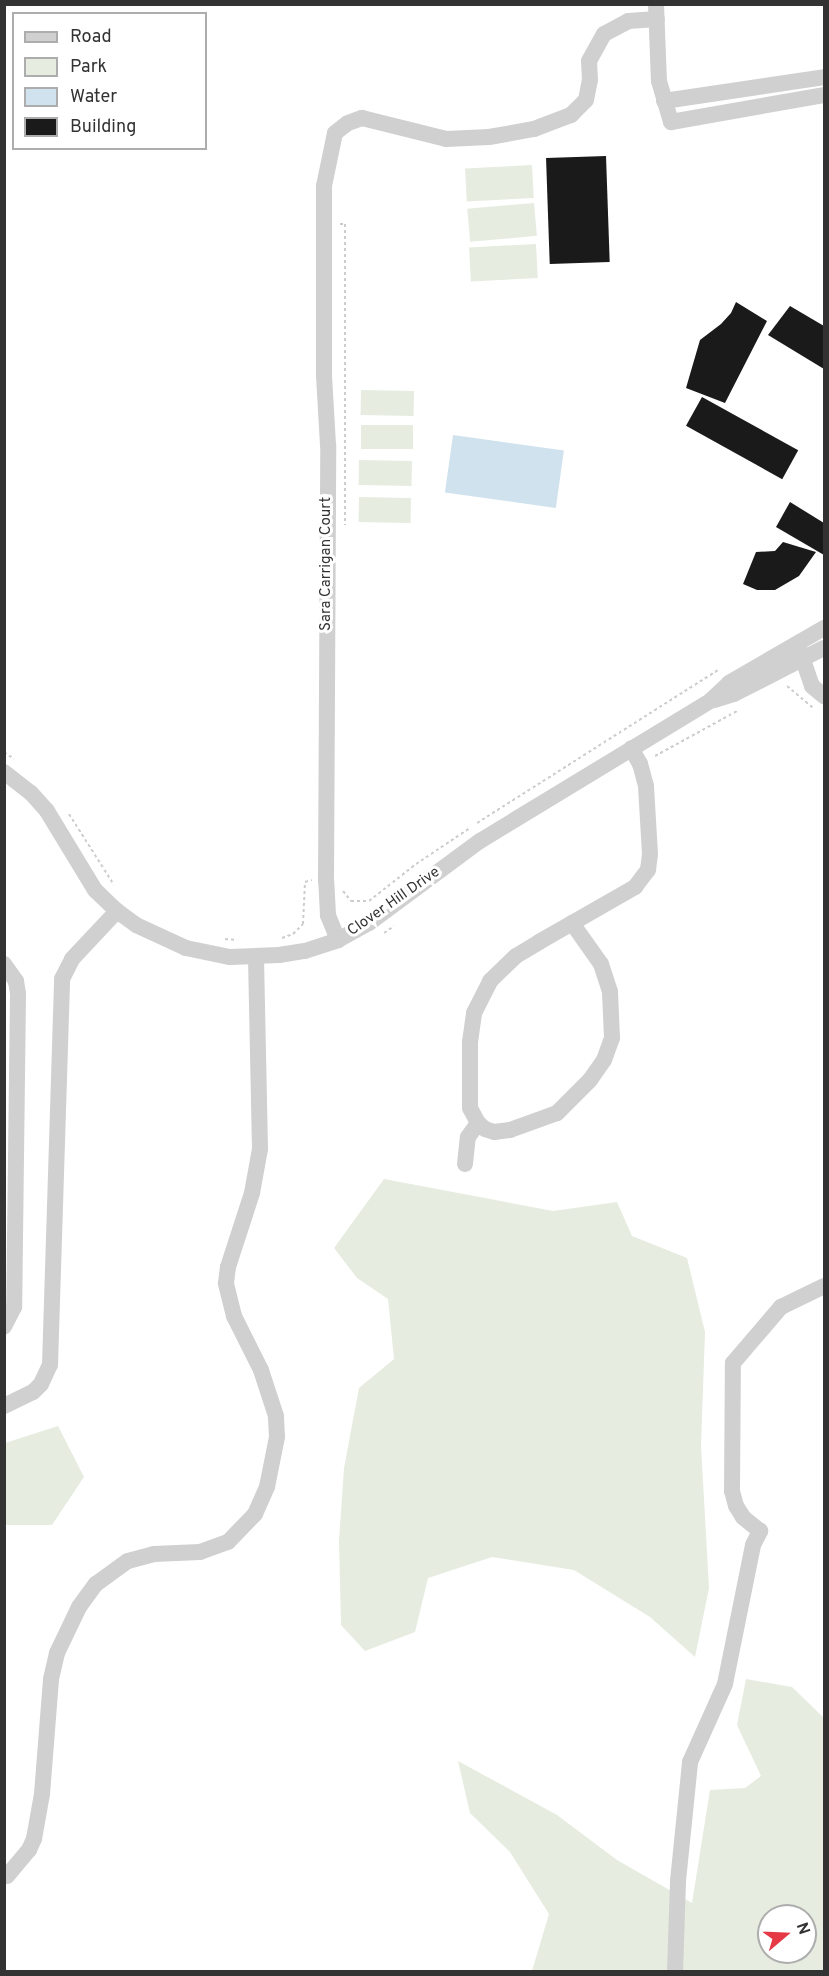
<!DOCTYPE html>
<html>
<head>
<meta charset="utf-8">
<style>
	body { margin:0 }
	#map { position:relative; width:829px; height:1976px; overflow:hidden; background:#fff; font-family:Overpass,sans-serif }
	div>[style] { position:absolute }
	[style*='--x'] { left:calc(var(--x)*1px); top:calc(var(--y)*1px); width:calc(var(--w)*1px); rotate:calc(var(--a)*1deg) }
	.green>* { inset:0; background:#e6ecdf; transform-origin:0 0 }
	.water>* { inset:0; background:#cfe2ee; transform-origin:0 0 }
	.building>* { inset:0; background:#1a1a1a; transform-origin:0 0 }
	.path>* { height:2px; margin-top:-1px; transform-origin:0; background:repeating-linear-gradient(90deg,#cdcdcd 0 3px,transparent 0 6px) }
	.minor>* { height:16px; margin:-8px; padding:0 8px; transform-origin:8px; border-radius:8px; background:#d0d0d0 }
	span { translate:-50% -50%; white-space:nowrap; text-align:center; line-height:1.15; -webkit-text-stroke:6px #fff; paint-order:stroke }
	.street-label { font-size:15px; color:#333 }
	.frame { position:absolute; inset:0; border:6px solid #333; pointer-events:none }
	.legend { position:absolute; left:12px; top:12px; width:195px; height:138px; box-sizing:border-box; background:#fff; border:2px solid #adadad; margin:0; padding:8px 10px; list-style:none; font-size:18px; color:#333 }
	.legend li { display:flex; align-items:center; gap:12px; height:30px }
	.legend b { width:30px; border:2px solid #adadad }
	.north { position:absolute; left:757px; top:1904px; width:60px; height:60px; box-sizing:border-box; background:#fff; border:2px solid #adadad; border-radius:50%; rotate:71deg; font-size:16px; font-weight:700; line-height:24px; text-align:center; color:#333 }
	.north::after { content:''; display:block; margin:auto; width:21px; height:27px; background:#e63946; clip-path:polygon(50% 0,100% 100%,50% 72%,0 100%) }
</style>
</head>
<body>
<div id="map">
	<div class="green">
		<i style="left:532px;top:165px;width:33px;height:67px;rotate:87deg"></i>
		<i style="left:534px;top:203px;width:33px;height:67px;rotate:85deg"></i>
		<i style="left:536px;top:244px;width:34px;height:67px;rotate:87deg"></i>
		<i style="left:361px;top:390px;width:53px;height:25px;rotate:1deg"></i>
		<i style="left:361px;top:425px;width:52px;height:24px"></i>
		<i style="left:359px;top:460px;width:53px;height:25px;rotate:1deg"></i>
		<i style="left:359px;top:497px;width:52px;height:25px;rotate:1deg"></i>
		<i style="clip-path:polygon(384px 1179px,553px 1211px,617px 1202px,632px 1236px,687px 1258px,705px 1332px,701px 1446px,709px 1588px,695px 1657px,650px 1617px,574px 1570px,492px 1557px,428px 1578px,415px 1632px,365px 1651px,341px 1625px,339px 1541px,344px 1468px,359px 1388px,394px 1359px,388px 1299px,357px 1278px,334px 1248px)"></i>
		<i style="clip-path:polygon(58px 1426px,84px 1477px,52px 1525px,5px 1525px,5px 1443px)"></i>
		<i style="clip-path:polygon(evenodd,746px 1679px,792px 1687px,824px 1718px,823px 1972px,532px 1971px,549px 1914px,510px 1852px,470px 1813px,458px 1761px,557px 1815px,617px 1860px,692px 1903px,710px 1790px,745px 1788px,761px 1776px,737px 1725px,746px 1679px,769px 1916px,805px 1916px,805px 1952px,769px 1952px,769px 1916px)"></i>
	</div>
	<div class="water">
		<i style="left:453px;top:435px;width:112px;height:58px;rotate:8deg"></i>
	</div>
	<div class="building">
		<i style="left:606px;top:156px;width:106px;height:60px;rotate:88deg"></i>
		<i style="clip-path:polygon(736px 302px,767px 321px,725px 403px,686px 388px,700px 340px,721px 324px,731px 313px)"></i>
		<i style="clip-path:polygon(790px 306px,824px 326px,824px 369px,768px 335px)"></i>
		<i style="left:702px;top:397px;width:110px;height:33px;rotate:29deg"></i>
		<i style="clip-path:polygon(790px 502px,824px 523px,824px 555px,776px 527px)"></i>
		<i style="clip-path:polygon(783px 542px,816px 552px,799px 576px,775px 590px,757px 590px,743px 584px,756px 552px,775px 551px)"></i>
	</div>
	<div class="path">
		<i style="--x:340;--y:224;--w:5;--a:0"></i>
		<i style="--x:345;--y:224;--w:301;--a:90"></i>
		<i style="--x:787;--y:686;--w:35;--a:40"></i>
		<i style="--x:4;--y:752;--w:12;--a:35"></i>
		<i style="--x:655;--y:756;--w:96;--a:-28.7"></i>
		<i style="--x:69;--y:814;--w:84;--a:57.6"></i>
		<i style="--x:477;--y:823;--w:288;--a:-32.4"></i>
		<i style="--x:343;--y:891;--w:13;--a:51"></i>
		<i style="--x:351;--y:901;--w:18;--a:0"></i>
		<i style="--x:369;--y:901;--w:60;--a:-38.2"></i>
		<i style="--x:416;--y:864;--w:65;--a:-33.7"></i>
		<i style="--x:384;--y:933;--w:12;--a:-35"></i>
		<i style="--x:282;--y:938;--w:12;--a:-20"></i>
		<i style="--x:293;--y:934;--w:14;--a:-45"></i>
		<i style="--x:303;--y:924;--w:42;--a:-87.3"></i>
		<i style="--x:305;--y:882;--w:7;--a:-16"></i>
		<i style="--x:225;--y:939;--w:12;--a:5"></i>
	</div>
	<div class="minor">
		<i style="--x:656;--y:4;--w:77;--a:87.8"></i>
		<i style="--x:659;--y:81;--w:43;--a:73.7"></i>
		<i style="--x:671;--y:122;--w:155;--a:-10"></i>
		<i style="--x:664;--y:101;--w:162;--a:-8.5"></i>
		<i style="--x:800;--y:651;--w:37;--a:71"></i>
		<i style="--x:812;--y:686;--w:16;--a:40"></i>
		<i style="--x:714;--y:700;--w:21;--a:-17"></i>
		<i style="--x:734;--y:694;--w:101;--a:-27.1"></i>
		<i style="--x:4;--y:772;--w:34;--a:38"></i>
		<i style="--x:31;--y:793;--w:24;--a:48"></i>
		<i style="--x:47;--y:811;--w:92;--a:58.7"></i>
		<i style="--x:95;--y:890;--w:30;--a:44"></i>
		<i style="--x:117;--y:911;--w:24;--a:36"></i>
		<i style="--x:136;--y:925;--w:55;--a:24.7"></i>
		<i style="--x:186;--y:948;--w:45;--a:11.6"></i>
		<i style="--x:230;--y:957;--w:49;--a:-2.3"></i>
		<i style="--x:279;--y:955;--w:26;--a:-9"></i>
		<i style="--x:305;--y:951;--w:35;--a:-18"></i>
		<i style="--x:338;--y:940;--w:35;--a:-29"></i>
		<i style="--x:369;--y:923;--w:138;--a:-36.5"></i>
		<i style="--x:480;--y:841;--w:269;--a:-31.3"></i>
		<i style="--x:710;--y:701;--w:26;--a:-43"></i>
		<i style="--x:729;--y:683;--w:110;--a:-30.1"></i>
		<i style="--x:572;--y:923;--w:50;--a:54.7"></i>
		<i style="--x:601;--y:964;--w:29;--a:72"></i>
		<i style="--x:610;--y:992;--w:46;--a:87.5"></i>
		<i style="--x:612;--y:1038;--w:23;--a:110"></i>
		<i style="--x:604;--y:1060;--w:24;--a:125"></i>
		<i style="--x:590;--y:1080;--w:47;--a:135"></i>
		<i style="--x:557;--y:1113;--w:50;--a:160.1"></i>
		<i style="--x:510;--y:1130;--w:16;--a:173"></i>
		<i style="--x:494;--y:1132;--w:9;--a:-162"></i>
		<i style="--x:485;--y:1129;--w:9;--a:-139"></i>
		<i style="--x:478;--y:1123;--w:17;--a:-118"></i>
		<i style="--x:470;--y:1108;--w:66;--a:-90"></i>
		<i style="--x:470;--y:1042;--w:29;--a:-82"></i>
		<i style="--x:474;--y:1013;--w:36;--a:-63"></i>
		<i style="--x:490;--y:981;--w:36;--a:-44"></i>
		<i style="--x:516;--y:956;--w:27;--a:-31"></i>
		<i style="--x:539;--y:942;--w:111;--a:-29.8"></i>
		<i style="--x:635;--y:887;--w:21;--a:-53"></i>
		<i style="--x:648;--y:870;--w:16;--a:-83"></i>
		<i style="--x:650;--y:854;--w:68;--a:-93.4"></i>
		<i style="--x:646;--y:786;--w:23;--a:-105"></i>
		<i style="--x:640;--y:764;--w:18;--a:-119"></i>
		<i style="--x:338;--y:940;--w:27;--a:-112"></i>
		<i style="--x:328;--y:915;--w:34;--a:-93"></i>
		<i style="--x:326;--y:881;--w:436;--a:-89.7"></i>
		<i style="--x:328;--y:445;--w:69;--a:-93.3"></i>
		<i style="--x:324;--y:376;--w:190;--a:-90"></i>
		<i style="--x:324;--y:186;--w:54;--a:-78.3"></i>
		<i style="--x:335;--y:133;--w:16;--a:-38"></i>
		<i style="--x:348;--y:123;--w:15;--a:-20"></i>
		<i style="--x:362;--y:118;--w:87;--a:14"></i>
		<i style="--x:446;--y:139;--w:43;--a:-2.7"></i>
		<i style="--x:489;--y:137;--w:46;--a:-10.1"></i>
		<i style="--x:534;--y:129;--w:40;--a:-21"></i>
		<i style="--x:571;--y:115;--w:21;--a:-45"></i>
		<i style="--x:586;--y:100;--w:20;--a:-79"></i>
		<i style="--x:590;--y:80;--w:19;--a:-93"></i>
		<i style="--x:589;--y:61;--w:31;--a:-61"></i>
		<i style="--x:604;--y:34;--w:27;--a:-28"></i>
		<i style="--x:628;--y:21;--w:29;--a:-4"></i>
		<i style="--x:4;--y:964;--w:21;--a:55"></i>
		<i style="--x:16;--y:981;--w:13;--a:81"></i>
		<i style="--x:18;--y:994;--w:313;--a:90.7"></i>
		<i style="--x:14;--y:1307;--w:22;--a:117"></i>
		<i style="--x:465;--y:1164;--w:27;--a:-84"></i>
		<i style="--x:468;--y:1137;--w:17;--a:-54"></i>
		<i style="--x:4;--y:1406;--w:32;--a:-26"></i>
		<i style="--x:33;--y:1392;--w:11;--a:-45"></i>
		<i style="--x:41;--y:1384;--w:21;--a:-65"></i>
		<i style="--x:50;--y:1365;--w:386;--a:-88.2"></i>
		<i style="--x:62;--y:979;--w:22;--a:-63"></i>
		<i style="--x:72;--y:959;--w:66;--a:-46.8"></i>
		<i style="--x:7;--y:1876;--w:34;--a:-50"></i>
		<i style="--x:29;--y:1850;--w:12;--a:-66"></i>
		<i style="--x:34;--y:1839;--w:46;--a:-79.9"></i>
		<i style="--x:42;--y:1794;--w:115;--a:-85.5"></i>
		<i style="--x:51;--y:1679;--w:27;--a:-77"></i>
		<i style="--x:57;--y:1653;--w:51;--a:-64.4"></i>
		<i style="--x:79;--y:1607;--w:29;--a:-54"></i>
		<i style="--x:96;--y:1584;--w:39;--a:-36"></i>
		<i style="--x:128;--y:1561;--w:27;--a:-15"></i>
		<i style="--x:154;--y:1554;--w:46;--a:-2.5"></i>
		<i style="--x:200;--y:1552;--w:30;--a:-20"></i>
		<i style="--x:228;--y:1542;--w:39;--a:-46"></i>
		<i style="--x:255;--y:1514;--w:30;--a:-66"></i>
		<i style="--x:267;--y:1487;--w:51;--a:-78.7"></i>
		<i style="--x:277;--y:1437;--w:21;--a:-93"></i>
		<i style="--x:276;--y:1416;--w:48;--a:-108.1"></i>
		<i style="--x:261;--y:1370;--w:60;--a:-116.6"></i>
		<i style="--x:234;--y:1316;--w:34;--a:-104"></i>
		<i style="--x:226;--y:1283;--w:16;--a:-83"></i>
		<i style="--x:228;--y:1267;--w:78;--a:-72"></i>
		<i style="--x:252;--y:1193;--w:45;--a:-79.7"></i>
		<i style="--x:260;--y:1149;--w:192;--a:-91.2"></i>
		<i style="--x:675;--y:1972;--w:91;--a:-88.1"></i>
		<i style="--x:678;--y:1881;--w:120;--a:-84.2"></i>
		<i style="--x:690;--y:1762;--w:85;--a:-65.8"></i>
		<i style="--x:725;--y:1684;--w:142;--a:-78.6"></i>
		<i style="--x:753;--y:1545;--w:16;--a:-63"></i>
		<i style="--x:760;--y:1531;--w:22;--a:-141"></i>
		<i style="--x:743;--y:1517;--w:13;--a:-122"></i>
		<i style="--x:736;--y:1506;--w:16;--a:-105"></i>
		<i style="--x:732;--y:1491;--w:128;--a:-89.6"></i>
		<i style="--x:733;--y:1363;--w:74;--a:-49.4"></i>
		<i style="--x:781;--y:1307;--w:48;--a:-26"></i>
	</div>
	<div class="street-label">
		<span style="left:327px;top:564px;rotate:-90deg">Sara Carrigan Court</span>
		<span style="left:394px;top:902px;rotate:-35deg">Clover Hill Drive</span>
	</div>
	<div class="frame"></div>
	<ul class="legend">
	<li><b style="height:8px;background:#d0d0d0"></b>Road</li>
	<li><b style="height:16px;background:#e6ecdf"></b>Park</li>
	<li><b style="height:16px;background:#cfe2ee"></b>Water</li>
	<li><b style="height:16px;background:#1a1a1a"></b>Building</li>
	</ul>
	<div class="north">N</div>
</div>
</body>
</html>
